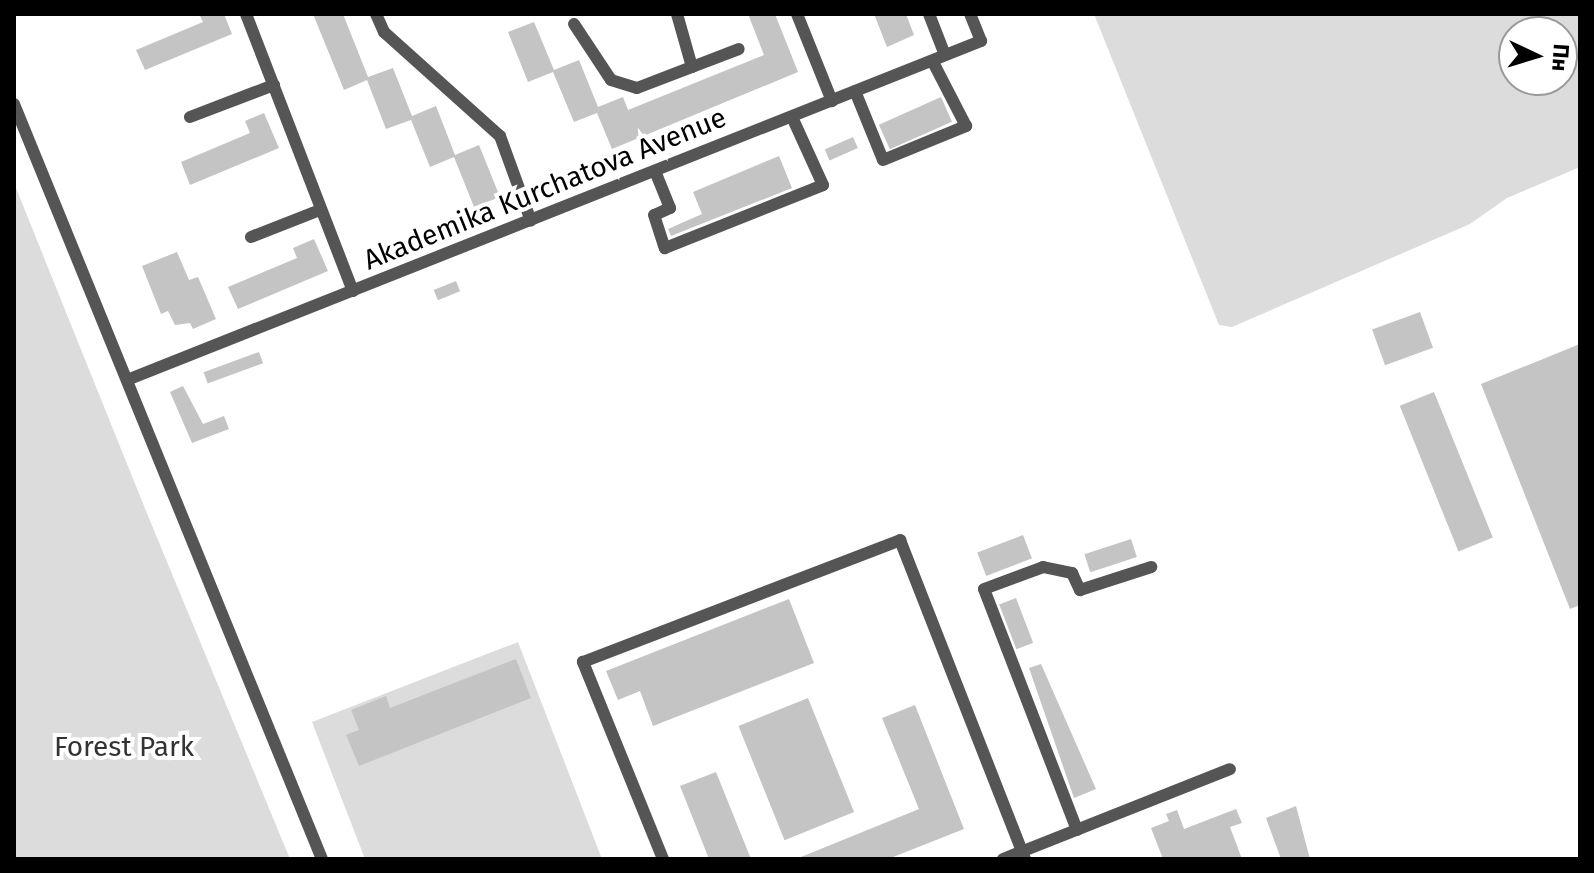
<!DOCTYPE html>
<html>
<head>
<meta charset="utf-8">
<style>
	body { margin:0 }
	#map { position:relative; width:1594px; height:873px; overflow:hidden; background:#fff; font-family:"Fira Sans",sans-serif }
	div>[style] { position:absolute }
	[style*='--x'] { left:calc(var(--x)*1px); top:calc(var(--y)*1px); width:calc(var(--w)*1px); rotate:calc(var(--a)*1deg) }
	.green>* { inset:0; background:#dcdcdc }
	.building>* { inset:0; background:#c4c4c4; transform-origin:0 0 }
	.minor>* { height:12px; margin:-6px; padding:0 6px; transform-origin:6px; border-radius:6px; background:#555 }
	span { translate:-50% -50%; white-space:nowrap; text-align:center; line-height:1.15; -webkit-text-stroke:8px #fff; paint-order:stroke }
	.street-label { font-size:28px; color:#000 }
	.park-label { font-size:28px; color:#333 }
	.frame { position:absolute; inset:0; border:16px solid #000; pointer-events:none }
	.north { position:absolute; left:1498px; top:16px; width:80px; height:80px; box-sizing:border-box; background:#fff; border:2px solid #999; border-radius:50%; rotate:94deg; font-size:22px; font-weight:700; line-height:32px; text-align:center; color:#000 }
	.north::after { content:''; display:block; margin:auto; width:28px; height:36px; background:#000; clip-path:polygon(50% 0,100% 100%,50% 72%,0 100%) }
</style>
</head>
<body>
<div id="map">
	<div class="green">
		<i style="clip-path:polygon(evenodd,1094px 14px,1580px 14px,1580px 167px,1507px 198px,1470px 224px,1232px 327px,1219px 325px,1094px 14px,1514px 32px,1562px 32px,1562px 80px,1514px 80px,1514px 32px)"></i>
		<i style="clip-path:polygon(14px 183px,146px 511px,290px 859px,14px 859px)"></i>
		<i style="clip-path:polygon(518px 642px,602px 859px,365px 859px,312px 722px)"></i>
	</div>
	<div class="building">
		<i style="clip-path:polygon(199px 14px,224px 14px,232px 34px,145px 70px,136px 50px,203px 22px)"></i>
		<i style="clip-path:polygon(313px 14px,343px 14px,368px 77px,393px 68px,412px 116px,436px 106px,455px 155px,479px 145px,500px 197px,474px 207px,454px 157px,430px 167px,411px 120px,386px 129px,367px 80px,344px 90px)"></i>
		<i style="clip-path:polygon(748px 14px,775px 14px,798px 72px,612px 149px,597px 113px,574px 122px,553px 72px,528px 82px,508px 32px,534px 22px,554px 70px,579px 60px,598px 107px,623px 97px,628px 110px,764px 55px)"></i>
		<i style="clip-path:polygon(874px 14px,906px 14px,914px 35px,887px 47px)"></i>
		<i style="left:941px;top:97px;width:27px;height:68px;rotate:66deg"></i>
		<i style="clip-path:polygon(264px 113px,279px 148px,190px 185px,181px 162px,250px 133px,245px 121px)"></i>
		<i style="left:853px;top:137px;width:12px;height:31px;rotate:66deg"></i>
		<i style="clip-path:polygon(779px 156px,792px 188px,671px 236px,668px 229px,702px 214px,693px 192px)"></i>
		<i style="clip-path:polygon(314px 239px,328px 271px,238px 309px,228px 287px,297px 258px,293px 248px)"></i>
		<i style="clip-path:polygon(177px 252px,189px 280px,198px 277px,216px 319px,193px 329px,190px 323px,175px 325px,168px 311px,161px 314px,142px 266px)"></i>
		<i style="left:456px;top:281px;width:11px;height:24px;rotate:68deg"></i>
		<i style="left:1420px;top:312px;width:38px;height:51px;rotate:70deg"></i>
		<i style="clip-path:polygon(1580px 344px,1580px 605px,1570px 609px,1481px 384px)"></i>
		<i style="left:259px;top:352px;width:12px;height:59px;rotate:70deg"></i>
		<i style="clip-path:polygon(183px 386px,203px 424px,224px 416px,229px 429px,192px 443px,170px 392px)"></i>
		<i style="left:1434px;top:392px;width:157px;height:37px;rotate:68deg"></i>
		<i style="left:1023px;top:535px;width:25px;height:49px;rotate:69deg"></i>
		<i style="left:1131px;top:539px;width:19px;height:49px;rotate:72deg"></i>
		<i style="left:1016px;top:598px;width:48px;height:18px;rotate:69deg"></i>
		<i style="clip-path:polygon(789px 599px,814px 663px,653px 726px,640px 691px,618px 700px,606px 671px)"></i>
		<i style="clip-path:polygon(516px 659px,531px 698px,359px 766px,346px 735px,359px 730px,351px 710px,386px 696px,390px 708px)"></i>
		<i style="clip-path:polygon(1041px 664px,1096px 789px,1074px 798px,1029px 668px)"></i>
		<i style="left:808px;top:698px;width:123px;height:75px;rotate:68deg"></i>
		<i style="clip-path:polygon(915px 705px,964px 829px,888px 859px,796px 859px,919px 809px,882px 718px)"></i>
		<i style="clip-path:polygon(716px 772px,751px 859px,709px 859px,680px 786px)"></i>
		<i style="clip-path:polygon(1296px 806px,1310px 859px,1281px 859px,1266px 818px)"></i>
		<i style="clip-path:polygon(1236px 809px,1242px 823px,1230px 827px,1242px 859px,1163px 859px,1151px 828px,1169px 821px,1166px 814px,1177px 810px,1184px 829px)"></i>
	</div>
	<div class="minor">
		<i style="--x:246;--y:14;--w:297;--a:68.9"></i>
		<i style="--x:376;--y:14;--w:20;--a:66"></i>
		<i style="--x:384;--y:32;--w:156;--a:41.9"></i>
		<i style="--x:500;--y:136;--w:90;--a:70"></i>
		<i style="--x:677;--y:14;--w:55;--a:74.2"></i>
		<i style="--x:692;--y:67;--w:50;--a:-21"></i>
		<i style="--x:797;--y:14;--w:94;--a:68.1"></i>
		<i style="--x:929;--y:14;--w:44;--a:68.7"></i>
		<i style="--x:574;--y:24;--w:67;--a:56.5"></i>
		<i style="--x:611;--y:80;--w:27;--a:17"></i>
		<i style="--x:637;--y:88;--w:59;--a:-20.9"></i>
		<i style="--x:855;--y:91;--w:74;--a:67.9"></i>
		<i style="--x:883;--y:160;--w:90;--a:-22.3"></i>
		<i style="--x:966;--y:126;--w:72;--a:-117.3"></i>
		<i style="--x:14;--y:104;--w:815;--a:67.81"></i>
		<i style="--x:190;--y:117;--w:90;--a:-20.9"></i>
		<i style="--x:655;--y:171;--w:40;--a:68"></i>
		<i style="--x:670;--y:208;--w:17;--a:156"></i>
		<i style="--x:654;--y:215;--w:35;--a:72"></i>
		<i style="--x:665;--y:248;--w:170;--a:-21.7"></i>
		<i style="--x:823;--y:185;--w:75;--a:-114.5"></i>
		<i style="--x:251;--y:237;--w:74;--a:-21.4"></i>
		<i style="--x:127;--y:380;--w:919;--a:-21.65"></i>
		<i style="--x:981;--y:41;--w:29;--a:-112"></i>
		<i style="--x:1077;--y:830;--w:258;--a:-111.1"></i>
		<i style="--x:984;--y:589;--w:63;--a:-20.4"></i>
		<i style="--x:1043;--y:567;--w:30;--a:12"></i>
		<i style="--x:1072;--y:573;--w:19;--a:65"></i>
		<i style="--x:1080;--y:590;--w:75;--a:-17.9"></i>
		<i style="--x:663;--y:859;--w:213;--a:-112.1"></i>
		<i style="--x:583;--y:662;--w:340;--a:-21"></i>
		<i style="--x:900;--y:540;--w:343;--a:68.6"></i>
		<i style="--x:1003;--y:859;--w:244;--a:-21.6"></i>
	</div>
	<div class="street-label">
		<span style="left:545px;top:189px;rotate:-22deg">Akademika Kurchatova Avenue</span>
	</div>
	<div class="park-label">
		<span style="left:124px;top:747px">Forest Park</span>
	</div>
	<div class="frame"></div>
	<div class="north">Пн</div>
</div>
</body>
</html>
